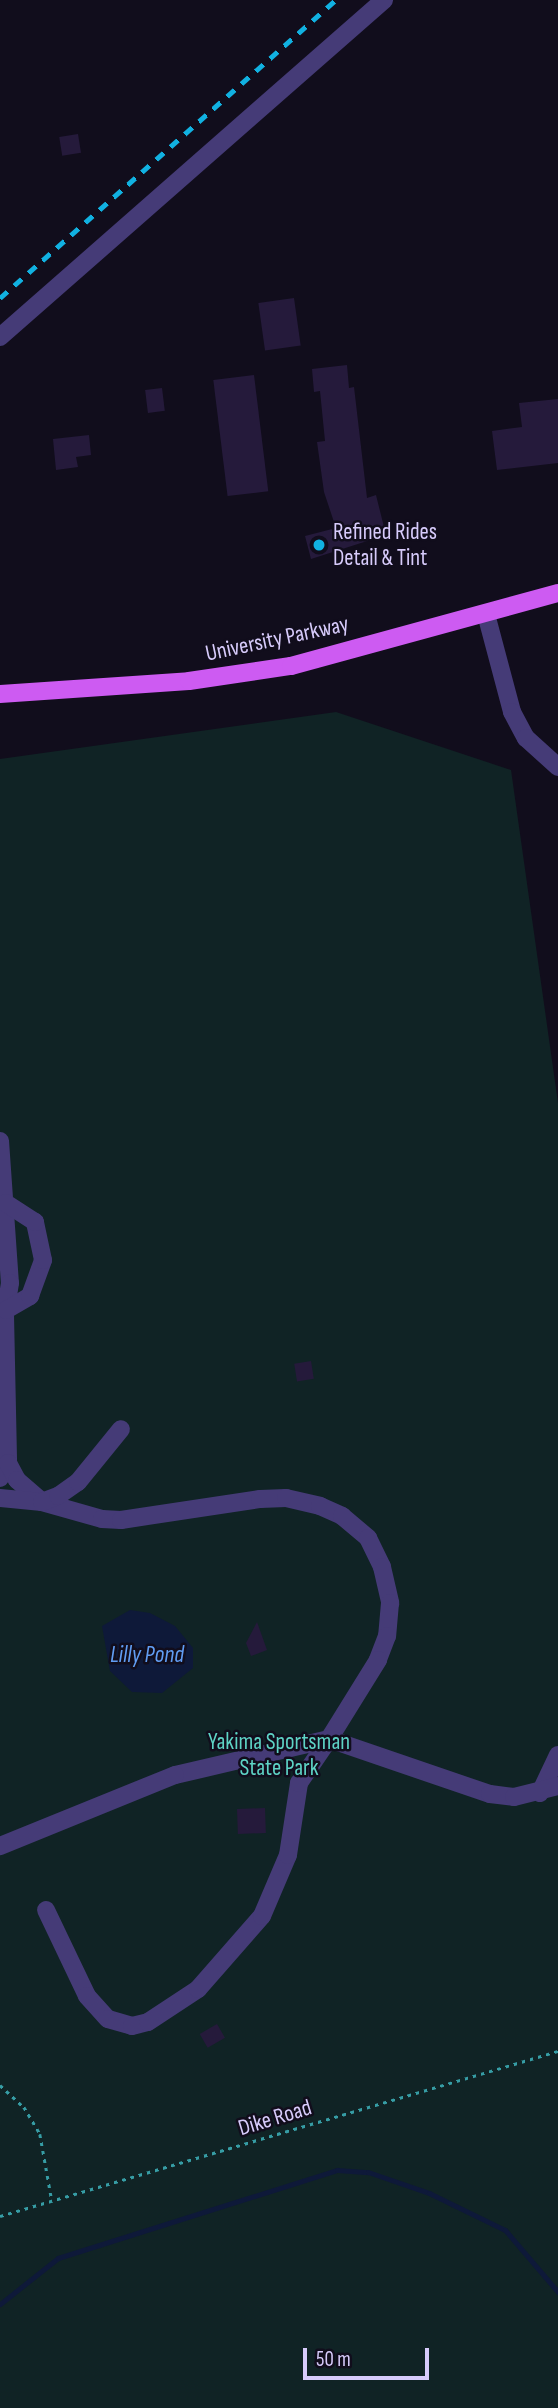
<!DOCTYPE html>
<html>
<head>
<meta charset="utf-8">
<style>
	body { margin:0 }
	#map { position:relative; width:558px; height:2408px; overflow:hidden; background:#110d1c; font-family:"Sofia Sans Condensed",sans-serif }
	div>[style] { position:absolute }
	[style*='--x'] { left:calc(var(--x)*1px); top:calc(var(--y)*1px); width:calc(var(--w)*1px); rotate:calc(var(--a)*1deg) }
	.green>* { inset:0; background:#102325 }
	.water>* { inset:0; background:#0e1939 }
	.stream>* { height:5px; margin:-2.5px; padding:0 2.5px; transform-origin:2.5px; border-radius:2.5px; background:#0e1939 }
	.building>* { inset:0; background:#251a3b; transform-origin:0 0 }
	.path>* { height:2.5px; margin-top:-1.25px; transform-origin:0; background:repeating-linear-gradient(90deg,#369da5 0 3.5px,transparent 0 8.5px) }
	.minor>* { height:18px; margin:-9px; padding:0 9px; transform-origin:9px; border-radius:9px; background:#453b77 }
	.major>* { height:18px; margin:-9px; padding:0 9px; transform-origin:9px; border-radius:9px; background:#cd5bf2 }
	.rail>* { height:5px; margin-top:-2.5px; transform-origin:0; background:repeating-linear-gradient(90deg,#11b1e1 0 10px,transparent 0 19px) }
	.dots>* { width:19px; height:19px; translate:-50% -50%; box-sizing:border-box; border:4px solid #110d1c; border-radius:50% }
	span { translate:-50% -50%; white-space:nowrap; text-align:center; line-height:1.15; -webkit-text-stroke:5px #110d1c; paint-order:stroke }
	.poi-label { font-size:23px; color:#d7cbfb }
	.left { translate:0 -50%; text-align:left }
	.street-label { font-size:23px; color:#d7cbfb }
	.park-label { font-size:23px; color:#5ed4c6 }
	.water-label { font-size:24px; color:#619df3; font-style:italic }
	.scale { position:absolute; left:303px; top:2348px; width:126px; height:32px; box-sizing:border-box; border:4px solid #d7cbfb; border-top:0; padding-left:9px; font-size:21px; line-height:24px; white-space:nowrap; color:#d7cbfb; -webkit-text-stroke:5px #110d1c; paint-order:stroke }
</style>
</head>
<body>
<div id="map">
	<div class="green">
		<i style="clip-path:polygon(336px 712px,511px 770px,558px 1103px,558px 2408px,0 2408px,0 759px)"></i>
	</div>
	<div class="water">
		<i style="clip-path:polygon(130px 1610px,150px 1613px,175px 1626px,193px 1648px,193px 1668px,162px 1693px,132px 1692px,110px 1671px,102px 1626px)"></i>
	</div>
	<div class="stream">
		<i style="--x:0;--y:2304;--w:74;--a:-38.4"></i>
		<i style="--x:58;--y:2258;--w:293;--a:-17.5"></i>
		<i style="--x:337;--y:2170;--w:31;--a:4"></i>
		<i style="--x:368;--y:2172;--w:65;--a:19"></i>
		<i style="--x:429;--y:2193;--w:85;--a:26"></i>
		<i style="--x:505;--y:2230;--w:82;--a:49.5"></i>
	</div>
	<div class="building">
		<i style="left:78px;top:134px;width:19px;height:19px;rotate:81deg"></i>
		<i style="left:294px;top:298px;width:48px;height:36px;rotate:82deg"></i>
		<i style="clip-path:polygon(347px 365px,349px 388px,354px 387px,367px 498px,376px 495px,386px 535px,311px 559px,305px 536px,336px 528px,324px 492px,317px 442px,325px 441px,320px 391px,314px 392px,312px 369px)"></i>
		<i style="left:254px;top:375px;width:117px;height:41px;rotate:83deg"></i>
		<i style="left:162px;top:388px;width:23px;height:17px;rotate:83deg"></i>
		<i style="clip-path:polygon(558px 399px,558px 463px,497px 470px,492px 431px,522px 427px,519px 403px)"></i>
		<i style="clip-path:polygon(89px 435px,91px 455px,76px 457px,78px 467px,56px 470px,53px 439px)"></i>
		<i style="left:311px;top:1361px;width:18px;height:17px;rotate:81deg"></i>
		<i style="clip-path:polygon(257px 1622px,267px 1650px,251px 1656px,246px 1643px)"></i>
		<i style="left:265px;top:1808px;width:25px;height:28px;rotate:88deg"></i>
		<i style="left:217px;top:2024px;width:16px;height:20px;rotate:60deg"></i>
	</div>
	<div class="path">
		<i style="--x:0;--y:2085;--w:33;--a:43"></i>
		<i style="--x:24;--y:2107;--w:31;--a:59"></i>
		<i style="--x:40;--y:2134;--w:68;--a:79.8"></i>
		<i style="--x:0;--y:2216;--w:582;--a:-16.47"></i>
	</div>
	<div class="minor">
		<i style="--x:0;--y:337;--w:511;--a:-41.27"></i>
		<i style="--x:486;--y:614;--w:101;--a:75.1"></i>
		<i style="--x:512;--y:712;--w:30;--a:62"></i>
		<i style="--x:526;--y:738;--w:43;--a:42.2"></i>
		<i style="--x:0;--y:1141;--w:142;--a:86"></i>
		<i style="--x:10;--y:1283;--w:32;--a:99"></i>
		<i style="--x:5;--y:1315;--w:148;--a:88.8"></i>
		<i style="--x:6;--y:1310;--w:28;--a:-30"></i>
		<i style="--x:30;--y:1296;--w:38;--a:-70"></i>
		<i style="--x:43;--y:1260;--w:39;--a:-102"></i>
		<i style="--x:35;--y:1222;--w:35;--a:-147"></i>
		<i style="--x:0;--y:1478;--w:17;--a:-62"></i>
		<i style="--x:8;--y:1463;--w:19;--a:62"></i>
		<i style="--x:17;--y:1480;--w:33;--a:41"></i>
		<i style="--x:42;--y:1502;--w:62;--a:15.8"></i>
		<i style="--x:102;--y:1519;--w:19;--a:3"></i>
		<i style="--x:121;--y:1520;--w:141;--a:-8.6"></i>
		<i style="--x:260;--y:1499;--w:26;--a:-2"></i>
		<i style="--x:286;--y:1498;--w:35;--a:13"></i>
		<i style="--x:320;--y:1506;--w:24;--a:24"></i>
		<i style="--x:342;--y:1516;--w:34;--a:40"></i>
		<i style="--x:368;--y:1538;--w:32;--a:64"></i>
		<i style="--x:382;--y:1567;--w:37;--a:77"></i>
		<i style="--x:390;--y:1603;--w:33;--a:95"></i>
		<i style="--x:387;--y:1636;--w:26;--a:111"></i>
		<i style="--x:378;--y:1660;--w:93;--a:121.8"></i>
		<i style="--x:329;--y:1739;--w:158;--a:166.8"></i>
		<i style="--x:175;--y:1775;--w:189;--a:157.9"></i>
		<i style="--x:0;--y:1498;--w:42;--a:5.4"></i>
		<i style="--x:42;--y:1502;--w:17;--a:-21"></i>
		<i style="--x:58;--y:1496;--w:24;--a:-35"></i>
		<i style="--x:78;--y:1482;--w:68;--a:-50.9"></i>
		<i style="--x:540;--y:1793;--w:42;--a:-64.7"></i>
		<i style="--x:46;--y:1910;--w:95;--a:64.5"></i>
		<i style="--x:87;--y:1996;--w:31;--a:48"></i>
		<i style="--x:108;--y:2019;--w:25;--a:16"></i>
		<i style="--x:132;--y:2026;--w:16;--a:-14"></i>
		<i style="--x:148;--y:2022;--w:60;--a:-33.4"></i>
		<i style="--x:198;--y:1989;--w:97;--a:-48.8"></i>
		<i style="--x:262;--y:1916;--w:66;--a:-66.9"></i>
		<i style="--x:288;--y:1855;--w:73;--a:-81.3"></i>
		<i style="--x:299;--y:1783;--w:53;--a:-55.7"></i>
		<i style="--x:329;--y:1739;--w:170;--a:18.9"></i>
		<i style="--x:490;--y:1794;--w:24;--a:7"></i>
		<i style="--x:514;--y:1797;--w:45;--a:-14"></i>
	</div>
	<div class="major">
		<i style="--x:0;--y:694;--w:189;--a:-3.9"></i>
		<i style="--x:189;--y:681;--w:103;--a:-8.4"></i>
		<i style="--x:291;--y:666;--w:277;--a:-15.3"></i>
	</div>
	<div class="rail">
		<i style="--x:0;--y:298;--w:449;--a:-41.6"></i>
	</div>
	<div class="dots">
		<i style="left:319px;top:545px;background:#11b1e1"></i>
	</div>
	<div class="poi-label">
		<span class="left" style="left:333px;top:545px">Refined Rides<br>Detail &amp; Tint</span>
	</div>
	<div class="street-label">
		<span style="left:277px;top:639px;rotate:-12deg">University Parkway</span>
		<span style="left:275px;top:2118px;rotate:-17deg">Dike Road</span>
	</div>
	<div class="park-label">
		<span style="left:279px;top:1755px">Yakima Sportsman<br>State Park</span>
	</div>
	<div class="water-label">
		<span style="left:147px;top:1655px">Lilly Pond</span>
	</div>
	<div class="scale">50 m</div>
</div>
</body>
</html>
